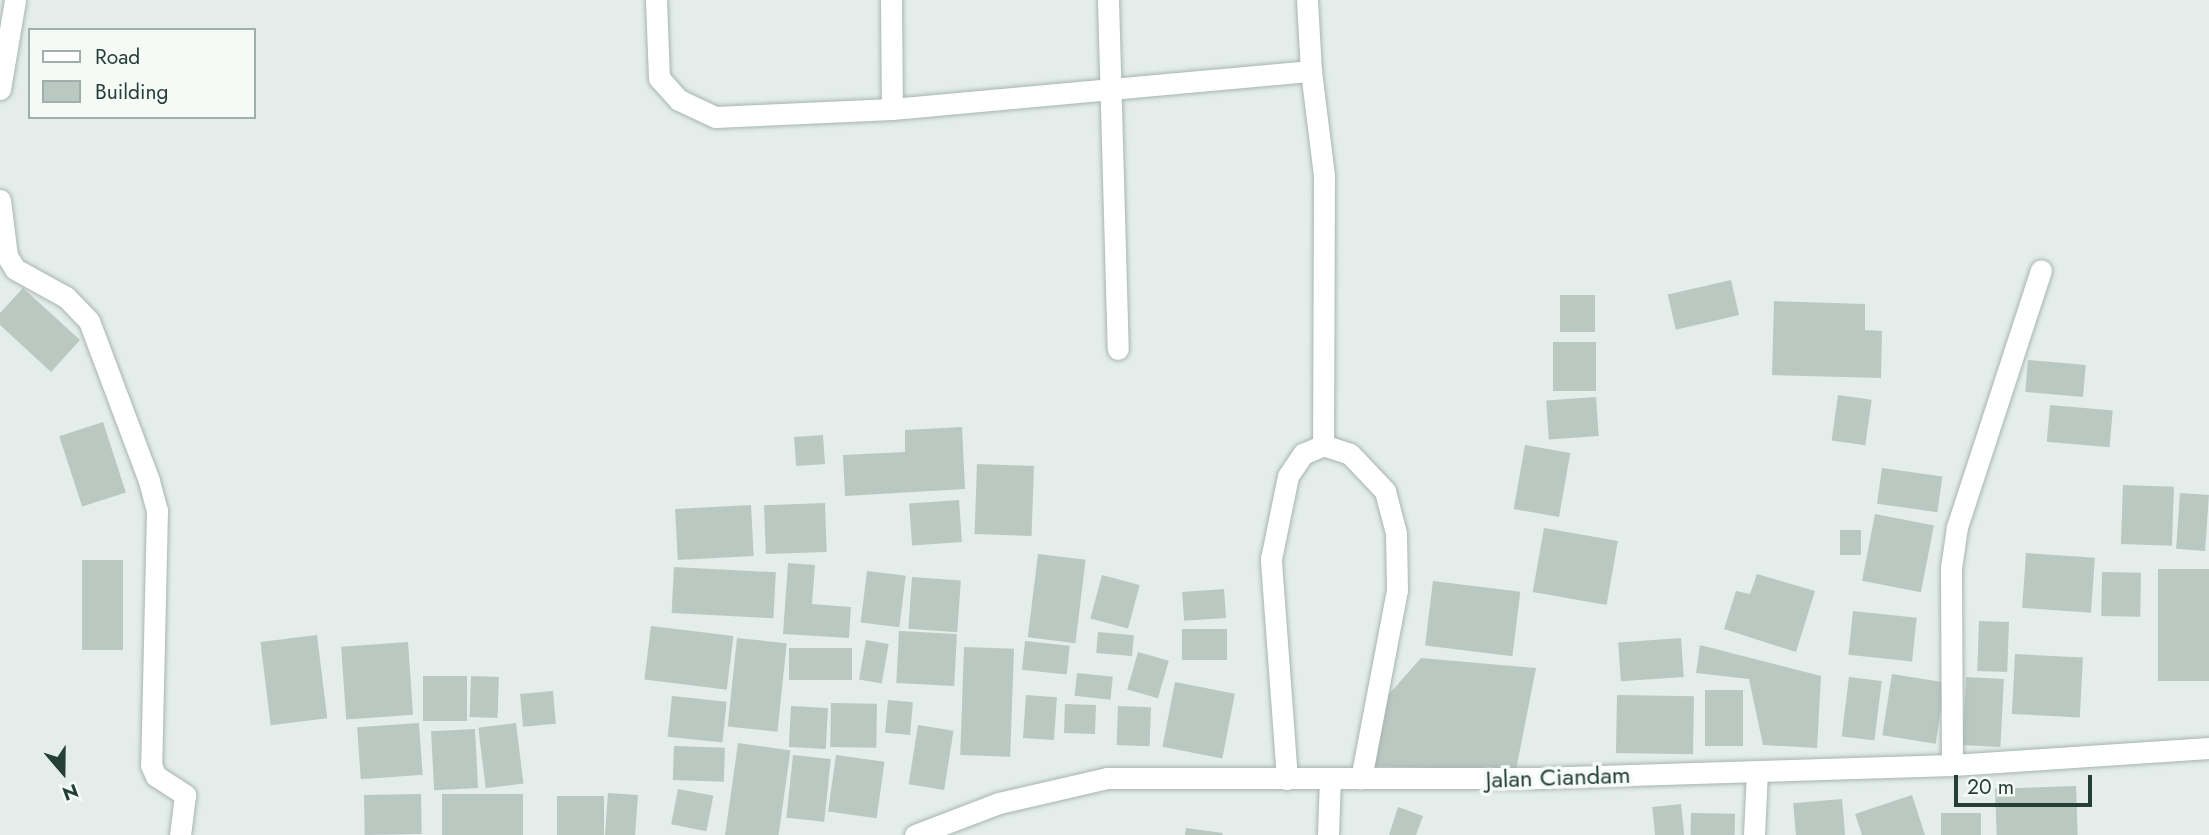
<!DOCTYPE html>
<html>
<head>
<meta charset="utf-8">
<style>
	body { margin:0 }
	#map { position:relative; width:2209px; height:835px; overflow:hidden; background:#e4ede9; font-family:Jost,sans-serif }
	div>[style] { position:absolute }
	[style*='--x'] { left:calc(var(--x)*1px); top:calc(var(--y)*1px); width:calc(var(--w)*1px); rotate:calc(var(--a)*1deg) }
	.building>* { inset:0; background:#bac8c2; transform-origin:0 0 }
	.roads { filter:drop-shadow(0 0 2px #a7b5b0) drop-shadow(0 0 2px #a7b5b0) }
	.minor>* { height:21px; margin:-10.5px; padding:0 10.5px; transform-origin:10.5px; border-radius:10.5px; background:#fff }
	.tertiary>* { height:21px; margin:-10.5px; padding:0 10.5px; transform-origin:10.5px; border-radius:10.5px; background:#fff }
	span { translate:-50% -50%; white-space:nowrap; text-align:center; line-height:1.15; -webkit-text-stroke:7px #f5faf7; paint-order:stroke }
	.street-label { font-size:24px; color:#243f36 }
	.legend { position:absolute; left:28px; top:28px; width:228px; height:91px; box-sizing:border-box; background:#f5faf7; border:2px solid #a1afaa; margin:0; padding:9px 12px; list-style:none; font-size:21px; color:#243f36 }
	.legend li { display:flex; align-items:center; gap:14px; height:35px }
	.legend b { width:35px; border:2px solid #a1afaa }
	.north { position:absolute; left:28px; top:737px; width:70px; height:70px; -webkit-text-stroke:5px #f5faf7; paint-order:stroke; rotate:160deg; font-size:19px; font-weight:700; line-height:28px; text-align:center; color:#243f36 }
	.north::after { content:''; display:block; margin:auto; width:24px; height:32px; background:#243f36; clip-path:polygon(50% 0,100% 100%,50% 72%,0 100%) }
	.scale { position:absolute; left:1954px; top:775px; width:138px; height:32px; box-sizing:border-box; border:4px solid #243f36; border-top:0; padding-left:9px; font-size:21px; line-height:24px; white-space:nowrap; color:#243f36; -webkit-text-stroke:5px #f5faf7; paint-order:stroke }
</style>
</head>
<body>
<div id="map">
	<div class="building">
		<i style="left:1731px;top:280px;width:36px;height:65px;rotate:77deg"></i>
		<i style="clip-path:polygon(23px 288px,80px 340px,51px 372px,0 325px,0 313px)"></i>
		<i style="left:1560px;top:295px;width:35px;height:37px"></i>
		<i style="clip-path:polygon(1774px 301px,1865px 304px,1865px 330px,1882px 331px,1881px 378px,1772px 375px)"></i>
		<i style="left:1553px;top:342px;width:43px;height:49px"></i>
		<i style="left:2028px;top:360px;width:58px;height:32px;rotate:5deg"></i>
		<i style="left:1838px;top:395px;width:34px;height:46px;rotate:8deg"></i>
		<i style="left:1596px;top:397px;width:39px;height:50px;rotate:86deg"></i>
		<i style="left:2050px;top:405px;width:63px;height:37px;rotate:5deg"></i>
		<i style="left:103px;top:422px;width:74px;height:46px;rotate:72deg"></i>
		<i style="clip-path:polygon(962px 427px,965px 489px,845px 496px,843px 455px,905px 452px,905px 430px)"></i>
		<i style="left:823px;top:435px;width:29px;height:29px;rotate:86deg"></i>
		<i style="left:1525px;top:445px;width:46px;height:65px;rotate:10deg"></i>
		<i style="left:977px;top:464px;width:57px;height:70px;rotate:2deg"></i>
		<i style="left:1882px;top:468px;width:61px;height:36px;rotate:8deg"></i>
		<i style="left:2123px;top:485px;width:51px;height:59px;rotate:2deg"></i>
		<i style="left:2180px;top:493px;width:29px;height:56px;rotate:4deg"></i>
		<i style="left:959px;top:500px;width:42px;height:50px;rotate:86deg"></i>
		<i style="left:825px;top:503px;width:49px;height:61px;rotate:88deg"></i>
		<i style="left:751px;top:505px;width:51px;height:76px;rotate:87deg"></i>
		<i style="left:1875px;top:514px;width:60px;height:68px;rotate:11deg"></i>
		<i style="left:1544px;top:528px;width:75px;height:65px;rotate:10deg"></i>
		<i style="left:1840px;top:530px;width:21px;height:25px"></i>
		<i style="left:2026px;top:553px;width:69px;height:55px;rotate:4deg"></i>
		<i style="left:1038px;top:554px;width:48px;height:84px;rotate:7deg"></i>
		<i style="left:82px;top:560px;width:41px;height:90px"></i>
		<i style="clip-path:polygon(788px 563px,815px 565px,812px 604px,851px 607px,849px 638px,783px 634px)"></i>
		<i style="left:674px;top:567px;width:102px;height:46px;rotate:3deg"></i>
		<i style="left:2209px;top:569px;width:112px;height:51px;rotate:90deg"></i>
		<i style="left:867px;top:571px;width:39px;height:52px;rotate:7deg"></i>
		<i style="left:2102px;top:572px;width:39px;height:44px;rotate:1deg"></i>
		<i style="clip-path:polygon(1757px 574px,1815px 591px,1796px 652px,1724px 629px,1736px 591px,1750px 594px)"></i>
		<i style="left:1102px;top:575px;width:39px;height:45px;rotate:15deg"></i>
		<i style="left:912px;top:577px;width:49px;height:52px;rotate:4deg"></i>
		<i style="left:1433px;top:581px;width:88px;height:65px;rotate:7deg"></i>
		<i style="left:1224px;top:589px;width:29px;height:42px;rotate:86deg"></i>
		<i style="left:1853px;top:611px;width:64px;height:44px;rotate:6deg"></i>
		<i style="left:1979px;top:621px;width:30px;height:50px;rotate:2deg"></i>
		<i style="left:651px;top:626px;width:83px;height:54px;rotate:7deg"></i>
		<i style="left:1182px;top:629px;width:45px;height:31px"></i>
		<i style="left:899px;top:631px;width:58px;height:52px;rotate:3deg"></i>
		<i style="left:1098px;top:632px;width:36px;height:21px;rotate:5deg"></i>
		<i style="left:317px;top:635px;width:84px;height:57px;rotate:83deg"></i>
		<i style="left:737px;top:638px;width:50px;height:89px;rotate:6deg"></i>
		<i style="left:1681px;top:638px;width:39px;height:63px;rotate:86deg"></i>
		<i style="left:866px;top:640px;width:23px;height:40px;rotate:10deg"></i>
		<i style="left:1025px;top:641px;width:45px;height:29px;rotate:6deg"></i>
		<i style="left:408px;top:642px;width:73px;height:67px;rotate:86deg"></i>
		<i style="clip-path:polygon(1700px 645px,1821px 676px,1817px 748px,1763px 745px,1749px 679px,1696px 673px)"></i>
		<i style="left:964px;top:647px;width:50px;height:108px;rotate:2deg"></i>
		<i style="left:789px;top:648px;width:63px;height:32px"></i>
		<i style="left:1138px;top:652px;width:32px;height:39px;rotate:16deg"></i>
		<i style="left:2015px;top:654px;width:68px;height:60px;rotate:3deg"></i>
		<i style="clip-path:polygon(1421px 658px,1536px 668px,1516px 770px,1364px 766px,1375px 710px)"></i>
		<i style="left:1077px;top:673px;width:36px;height:23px;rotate:6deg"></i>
		<i style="left:1892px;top:674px;width:54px;height:62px;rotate:9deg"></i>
		<i style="left:423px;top:676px;width:44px;height:45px"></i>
		<i style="left:471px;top:676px;width:28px;height:41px;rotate:2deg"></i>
		<i style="left:1849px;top:677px;width:33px;height:60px;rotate:7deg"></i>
		<i style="left:1966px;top:677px;width:38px;height:68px;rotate:3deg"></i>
		<i style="left:1175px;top:682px;width:61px;height:66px;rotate:11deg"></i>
		<i style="left:1705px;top:690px;width:38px;height:56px"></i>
		<i style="left:553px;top:691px;width:33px;height:33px;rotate:85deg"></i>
		<i style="left:1026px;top:695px;width:31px;height:43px;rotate:4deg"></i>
		<i style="left:1617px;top:695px;width:77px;height:58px;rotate:1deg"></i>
		<i style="left:672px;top:696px;width:55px;height:41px;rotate:6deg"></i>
		<i style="left:888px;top:700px;width:25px;height:33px;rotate:5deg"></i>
		<i style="left:831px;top:703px;width:46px;height:44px;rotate:1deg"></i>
		<i style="left:1065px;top:704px;width:31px;height:29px;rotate:2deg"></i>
		<i style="left:791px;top:706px;width:37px;height:41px;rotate:3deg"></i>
		<i style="left:1118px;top:706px;width:33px;height:39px;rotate:2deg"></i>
		<i style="left:419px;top:723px;width:52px;height:62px;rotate:86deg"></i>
		<i style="left:516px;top:723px;width:61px;height:38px;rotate:83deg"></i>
		<i style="left:918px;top:725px;width:36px;height:60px;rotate:9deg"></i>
		<i style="left:475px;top:729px;width:59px;height:44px;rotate:87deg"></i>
		<i style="left:738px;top:743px;width:53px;height:93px;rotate:8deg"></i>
		<i style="left:674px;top:746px;width:51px;height:34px;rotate:2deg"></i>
		<i style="left:793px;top:755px;width:38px;height:63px;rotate:6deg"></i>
		<i style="left:836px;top:755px;width:49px;height:57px;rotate:8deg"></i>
		<i style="left:2076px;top:786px;width:49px;height:81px;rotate:88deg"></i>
		<i style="left:678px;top:789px;width:36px;height:36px;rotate:11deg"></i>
		<i style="left:608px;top:793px;width:30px;height:42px;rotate:4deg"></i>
		<i style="left:421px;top:794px;width:40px;height:57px;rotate:89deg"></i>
		<i style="left:523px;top:794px;width:41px;height:81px;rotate:90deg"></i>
		<i style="clip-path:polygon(1912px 795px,1925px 835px,1862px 835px,1855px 814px)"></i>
		<i style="left:604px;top:796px;width:39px;height:47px;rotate:90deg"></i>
		<i style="left:1842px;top:799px;width:36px;height:49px;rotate:85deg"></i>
		<i style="left:1681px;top:804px;width:31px;height:29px;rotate:84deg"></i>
		<i style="clip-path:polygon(1398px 807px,1423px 816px,1416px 835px,1389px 835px)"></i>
		<i style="left:1691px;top:813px;width:44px;height:22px;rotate:1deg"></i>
		<i style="left:1941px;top:813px;width:40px;height:22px"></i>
		<i style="clip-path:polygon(1186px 828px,1223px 833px,1222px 835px,1185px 835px)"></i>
	</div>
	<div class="roads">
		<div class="minor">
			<i style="--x:656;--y:0;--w:78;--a:87.8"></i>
			<i style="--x:659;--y:78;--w:30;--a:48"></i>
			<i style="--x:679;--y:100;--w:40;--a:25"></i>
			<i style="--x:715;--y:117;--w:177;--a:-2.6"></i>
			<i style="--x:892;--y:109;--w:421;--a:-5.2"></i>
			<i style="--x:1311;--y:71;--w:106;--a:82.9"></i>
			<i style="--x:1324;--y:176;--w:269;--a:90.2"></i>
			<i style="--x:891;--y:0;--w:109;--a:89.5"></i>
			<i style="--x:1108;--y:0;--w:349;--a:88.4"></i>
			<i style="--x:1307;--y:0;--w:71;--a:86.8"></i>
			<i style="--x:0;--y:89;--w:90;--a:-80.4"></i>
			<i style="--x:0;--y:200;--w:56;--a:82.9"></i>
			<i style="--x:7;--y:256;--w:15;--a:58"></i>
			<i style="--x:15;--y:269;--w:58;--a:28.8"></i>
			<i style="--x:66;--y:297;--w:33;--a:46"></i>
			<i style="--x:89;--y:321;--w:171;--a:69.4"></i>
			<i style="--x:149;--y:481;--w:30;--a:75"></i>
			<i style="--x:157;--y:510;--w:255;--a:91.3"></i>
			<i style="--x:151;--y:765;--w:12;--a:66"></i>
			<i style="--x:156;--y:776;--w:35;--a:33"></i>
			<i style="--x:185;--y:795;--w:40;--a:97.1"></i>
			<i style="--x:1952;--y:765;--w:197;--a:-90.3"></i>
			<i style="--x:1951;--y:568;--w:41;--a:-81.7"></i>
			<i style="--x:1957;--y:527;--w:270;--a:-71.9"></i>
			<i style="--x:1287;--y:779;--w:221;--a:-94.2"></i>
			<i style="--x:1271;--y:559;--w:85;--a:-78.4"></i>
			<i style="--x:1288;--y:476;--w:27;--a:-56"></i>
			<i style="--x:1303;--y:454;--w:22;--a:-24"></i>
			<i style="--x:1323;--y:445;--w:28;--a:18"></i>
			<i style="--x:1350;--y:454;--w:51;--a:46.6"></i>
			<i style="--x:1385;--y:491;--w:43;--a:75.3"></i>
			<i style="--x:1396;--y:533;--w:57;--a:89"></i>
			<i style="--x:1397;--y:590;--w:192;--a:100.8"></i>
			<i style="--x:1328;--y:835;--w:56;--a:-88"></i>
			<i style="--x:1754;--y:835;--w:64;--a:-87.3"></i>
		</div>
		<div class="tertiary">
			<i style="--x:915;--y:835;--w:90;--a:-20.9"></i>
			<i style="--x:999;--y:803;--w:111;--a:-13"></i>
			<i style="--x:1107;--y:778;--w:429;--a:0"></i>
			<i style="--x:1536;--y:778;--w:416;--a:-1.8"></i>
			<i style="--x:1952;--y:765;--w:258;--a:-3.8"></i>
		</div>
	</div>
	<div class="street-label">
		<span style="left:1558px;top:777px;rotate:-2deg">Jalan Ciandam</span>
	</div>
	<ul class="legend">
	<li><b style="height:9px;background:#fff"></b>Road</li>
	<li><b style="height:19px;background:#bac8c2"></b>Building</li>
	</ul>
	<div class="north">N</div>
	<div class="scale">20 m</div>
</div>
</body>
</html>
